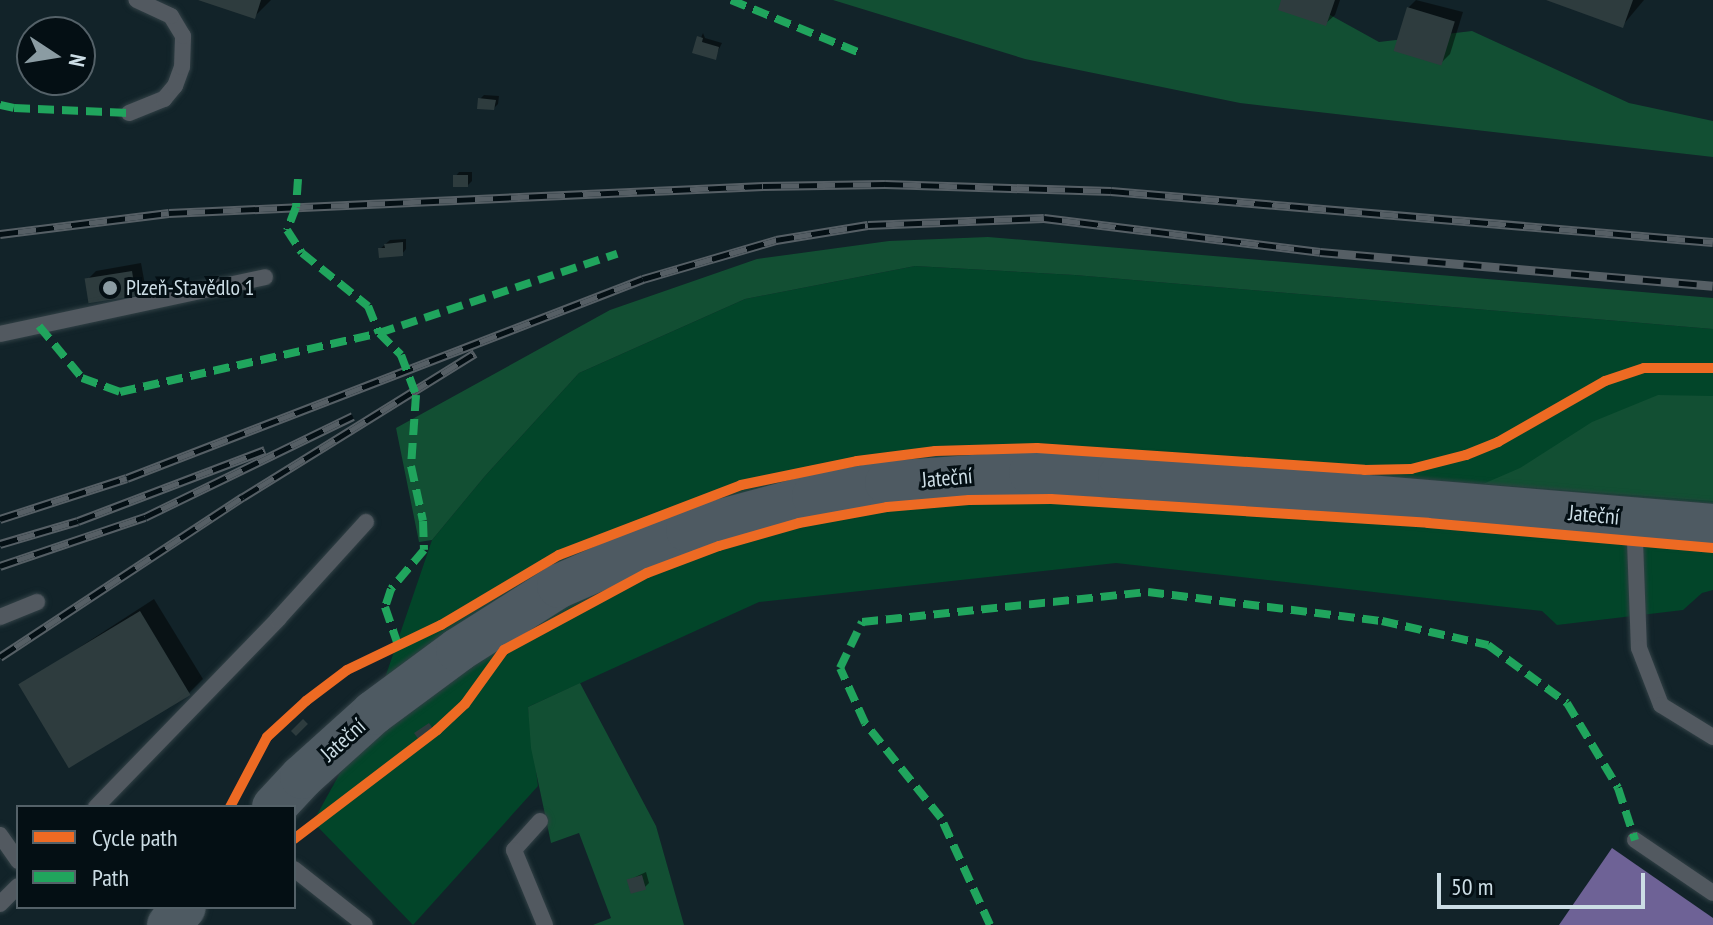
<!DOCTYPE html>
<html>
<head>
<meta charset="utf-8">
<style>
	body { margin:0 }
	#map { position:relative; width:1713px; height:925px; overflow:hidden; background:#122329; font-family:"PT Sans Narrow",sans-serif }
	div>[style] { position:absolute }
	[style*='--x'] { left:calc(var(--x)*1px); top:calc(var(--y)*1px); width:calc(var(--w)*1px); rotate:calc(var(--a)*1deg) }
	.green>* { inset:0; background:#024529 }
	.forest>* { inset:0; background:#124f33 }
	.water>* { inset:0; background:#6e6296 }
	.shadow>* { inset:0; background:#0007 }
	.building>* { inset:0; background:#2e3c3e; transform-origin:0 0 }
	.roads { filter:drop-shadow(0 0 2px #314045) drop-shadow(0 0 2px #314045) }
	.service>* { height:16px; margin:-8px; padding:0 8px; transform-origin:8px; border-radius:8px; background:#525960 }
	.primary>* { height:44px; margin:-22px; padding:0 22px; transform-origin:22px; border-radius:22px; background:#4e5a62 }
	.rail>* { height:9px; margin-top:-4.5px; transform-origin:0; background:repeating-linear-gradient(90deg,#040f14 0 18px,#565f65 0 36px); box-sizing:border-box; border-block:2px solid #565f65 }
	.quiet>* { height:8px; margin-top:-4px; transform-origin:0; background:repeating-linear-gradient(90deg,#20a55d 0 16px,transparent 0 24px) }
	.cycleway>* { height:10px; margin:-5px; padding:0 5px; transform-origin:5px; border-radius:5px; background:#ed6a23 }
	.dots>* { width:22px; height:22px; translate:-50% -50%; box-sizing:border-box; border:4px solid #040f14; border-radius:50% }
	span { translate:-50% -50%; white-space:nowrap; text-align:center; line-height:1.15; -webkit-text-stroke:6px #040f14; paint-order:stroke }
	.poi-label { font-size:22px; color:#ccdde5 }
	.left { translate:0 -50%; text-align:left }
	.street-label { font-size:22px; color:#ccdde5 }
	.legend { position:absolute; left:16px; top:805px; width:280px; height:104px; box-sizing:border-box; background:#040f14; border:2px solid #546168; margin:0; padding:10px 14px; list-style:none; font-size:24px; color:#ccdde5 }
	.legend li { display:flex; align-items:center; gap:16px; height:40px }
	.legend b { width:40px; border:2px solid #546168 }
	.north { position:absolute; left:16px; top:16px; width:80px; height:80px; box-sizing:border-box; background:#040f14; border:2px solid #546168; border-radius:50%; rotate:102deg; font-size:22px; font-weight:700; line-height:32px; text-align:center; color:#ccdde5 }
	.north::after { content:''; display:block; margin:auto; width:28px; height:36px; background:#8b9ca3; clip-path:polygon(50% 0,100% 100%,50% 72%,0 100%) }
	.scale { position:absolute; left:1437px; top:873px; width:208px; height:36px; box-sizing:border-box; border:4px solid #ccdde5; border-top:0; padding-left:10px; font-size:24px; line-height:28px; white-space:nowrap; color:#ccdde5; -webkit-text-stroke:6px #040f14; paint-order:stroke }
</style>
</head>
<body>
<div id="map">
	<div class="green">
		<i style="clip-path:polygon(915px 266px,1075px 275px,1713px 329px,1713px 590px,1702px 593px,1683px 610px,1557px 625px,1542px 611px,1116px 563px,759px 602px,528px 707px,538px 786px,413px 925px,313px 822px,373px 713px,432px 540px,485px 476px,579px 373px,745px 299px)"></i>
	</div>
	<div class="forest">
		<i style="clip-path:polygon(833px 0,1303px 0,1379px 42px,1472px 31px,1629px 103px,1713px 121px,1713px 157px,1240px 103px,1025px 59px)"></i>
		<i style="clip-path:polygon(988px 237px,1713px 298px,1713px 329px,1075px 275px,915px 266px,745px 299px,579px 373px,485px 476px,432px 540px,419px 542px,396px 428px,610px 310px,757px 259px,889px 241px)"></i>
		<i style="clip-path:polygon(1658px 395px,1713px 396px,1713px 501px,1483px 484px,1520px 468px,1592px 422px)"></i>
		<i style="clip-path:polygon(580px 683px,656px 826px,684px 925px,593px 925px,611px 918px,579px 833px,551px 843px,531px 748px,528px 707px)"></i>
	</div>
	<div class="water">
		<i style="clip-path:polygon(1612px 848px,1713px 918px,1713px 925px,1559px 925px)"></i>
	</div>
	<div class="shadow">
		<i style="clip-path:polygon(203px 0,271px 0,254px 17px)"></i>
		<i style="clip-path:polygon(1284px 0,1340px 0,1335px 15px,1325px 24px)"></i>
		<i style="clip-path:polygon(1416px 0,1463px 12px,1450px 54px,1441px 63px,1408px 8px)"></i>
		<i style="clip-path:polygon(1551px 0,1644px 0,1623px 25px)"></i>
		<i style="clip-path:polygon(703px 33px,705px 38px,722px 43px,715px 57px,695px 52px)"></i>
		<i style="clip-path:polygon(484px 95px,499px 96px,498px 104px,494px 108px,480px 99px)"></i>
		<i style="clip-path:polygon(459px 172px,472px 172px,472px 181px,468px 185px,455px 177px)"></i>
		<i style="clip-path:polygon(406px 239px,406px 249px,402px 254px,380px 249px,390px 240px)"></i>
		<i style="clip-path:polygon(141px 263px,145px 285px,135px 294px,87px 280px,96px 271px)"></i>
		<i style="clip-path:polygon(154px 599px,203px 679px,189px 693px,23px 689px,37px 675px)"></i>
		<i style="clip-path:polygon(646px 872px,649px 883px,645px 887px,629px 880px)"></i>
	</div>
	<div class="building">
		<i style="clip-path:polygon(198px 0,261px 0,255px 19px)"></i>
		<i style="clip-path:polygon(1281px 0,1335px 0,1326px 26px,1278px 10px)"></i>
		<i style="clip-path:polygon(1546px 0,1633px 0,1623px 28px)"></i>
		<i style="left:1407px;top:7px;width:50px;height:46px;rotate:17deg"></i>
		<i style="clip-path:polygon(697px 36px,703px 38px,702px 42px,719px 47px,716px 60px,692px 53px)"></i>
		<i style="clip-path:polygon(478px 98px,496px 100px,494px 110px,477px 109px)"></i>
		<i style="left:468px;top:175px;width:12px;height:15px;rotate:90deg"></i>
		<i style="clip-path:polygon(403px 242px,403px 256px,379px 258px,378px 248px,385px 248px,384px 244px)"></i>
		<i style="left:132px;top:271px;width:25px;height:48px;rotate:81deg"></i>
		<i style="left:140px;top:611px;width:98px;height:142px;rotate:59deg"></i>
		<i style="left:303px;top:719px;width:7px;height:17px;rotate:45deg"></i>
		<i style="left:429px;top:723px;width:7px;height:18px;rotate:56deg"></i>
		<i style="left:642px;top:875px;width:15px;height:16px;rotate:74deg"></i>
	</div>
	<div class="roads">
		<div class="service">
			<i style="--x:129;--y:113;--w:38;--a:-22"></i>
			<i style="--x:164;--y:99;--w:17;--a:-50"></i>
			<i style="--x:175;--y:86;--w:20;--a:-70"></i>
			<i style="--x:182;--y:67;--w:31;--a:-88"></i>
			<i style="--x:183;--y:36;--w:23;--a:-121"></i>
			<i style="--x:171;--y:16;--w:38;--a:-155"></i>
			<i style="--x:0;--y:334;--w:271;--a:-12.1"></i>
			<i style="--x:1640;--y:521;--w:21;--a:104"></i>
			<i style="--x:1635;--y:541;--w:107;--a:87.9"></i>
			<i style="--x:1639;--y:648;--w:61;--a:68.9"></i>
			<i style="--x:1661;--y:705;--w:61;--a:31.6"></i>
			<i style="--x:0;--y:617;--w:40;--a:-22"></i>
			<i style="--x:96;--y:807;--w:262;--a:-45.9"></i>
			<i style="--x:278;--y:619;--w:131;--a:-47.8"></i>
			<i style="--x:540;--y:821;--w:39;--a:132"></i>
			<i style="--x:514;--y:850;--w:81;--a:67.5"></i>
			<i style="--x:0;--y:835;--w:32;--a:55"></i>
			<i style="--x:1635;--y:840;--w:94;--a:34.2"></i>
			<i style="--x:294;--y:869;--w:90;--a:38.3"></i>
			<i style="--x:0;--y:904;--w:25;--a:-45"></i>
		</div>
		<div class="primary">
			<i style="--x:274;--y:807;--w:41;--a:-47"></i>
			<i style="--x:302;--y:777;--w:96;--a:-42"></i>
			<i style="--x:373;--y:713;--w:106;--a:-36.5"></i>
			<i style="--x:458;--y:650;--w:120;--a:-32.4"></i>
			<i style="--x:559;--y:586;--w:141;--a:-23.5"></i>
			<i style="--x:688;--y:530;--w:131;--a:-15.1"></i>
			<i style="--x:814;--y:496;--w:74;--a:-10.1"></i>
			<i style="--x:887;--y:483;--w:144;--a:-4"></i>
			<i style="--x:1031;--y:473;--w:89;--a:1.9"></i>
			<i style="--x:1120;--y:476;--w:595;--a:4.82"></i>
			<i style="--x:169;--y:925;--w:23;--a:-50"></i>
		</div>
	</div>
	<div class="rail">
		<i style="--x:0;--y:234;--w:170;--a:-7.1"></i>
		<i style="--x:169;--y:213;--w:595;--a:-2.6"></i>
		<i style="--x:763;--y:186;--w:122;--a:-0.9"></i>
		<i style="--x:885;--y:184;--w:226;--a:1.8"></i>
		<i style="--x:1111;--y:191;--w:604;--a:4.84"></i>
		<i style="--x:0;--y:519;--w:133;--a:-17.9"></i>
		<i style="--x:127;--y:478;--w:553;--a:-21.09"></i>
		<i style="--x:643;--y:279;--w:139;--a:-16.3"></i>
		<i style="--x:776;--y:240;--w:93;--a:-9.3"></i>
		<i style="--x:868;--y:225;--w:176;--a:-2.3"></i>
		<i style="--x:1044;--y:218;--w:278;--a:7"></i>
		<i style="--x:1320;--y:252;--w:394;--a:4.9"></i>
		<i style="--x:0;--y:544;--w:81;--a:-16.4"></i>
		<i style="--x:78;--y:521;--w:200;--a:-20.8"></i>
		<i style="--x:0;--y:566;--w:153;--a:-18.7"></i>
		<i style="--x:145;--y:517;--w:231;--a:-25.9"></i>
		<i style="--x:0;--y:657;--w:291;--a:-33.4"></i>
		<i style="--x:243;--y:497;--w:273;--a:-31.8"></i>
	</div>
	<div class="quiet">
		<i style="--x:731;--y:0;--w:137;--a:22.3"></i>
		<i style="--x:0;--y:105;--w:14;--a:12"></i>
		<i style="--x:14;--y:108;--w:115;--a:2.5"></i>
		<i style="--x:298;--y:179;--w:28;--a:94"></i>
		<i style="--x:296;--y:207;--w:25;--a:111"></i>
		<i style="--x:287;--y:230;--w:27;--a:57"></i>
		<i style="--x:302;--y:253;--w:85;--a:38.8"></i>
		<i style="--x:368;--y:306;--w:29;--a:68"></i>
		<i style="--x:379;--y:333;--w:31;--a:45"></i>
		<i style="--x:401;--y:355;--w:43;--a:69.4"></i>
		<i style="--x:416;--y:395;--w:71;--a:94"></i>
		<i style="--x:411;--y:466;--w:56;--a:77.7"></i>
		<i style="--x:423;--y:521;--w:29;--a:88"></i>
		<i style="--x:424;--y:550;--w:51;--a:130.2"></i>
		<i style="--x:391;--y:589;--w:19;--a:108"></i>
		<i style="--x:385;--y:607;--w:40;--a:71.1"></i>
		<i style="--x:39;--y:326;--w:67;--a:50.4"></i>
		<i style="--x:82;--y:378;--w:40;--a:20.2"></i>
		<i style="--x:120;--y:392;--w:266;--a:-12.8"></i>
		<i style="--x:379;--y:333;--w:251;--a:-18.4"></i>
		<i style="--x:990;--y:925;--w:118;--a:-114.6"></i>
		<i style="--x:941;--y:818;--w:122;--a:-128.7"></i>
		<i style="--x:865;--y:723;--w:60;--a:-114.4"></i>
		<i style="--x:840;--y:668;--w:51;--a:-64.4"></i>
		<i style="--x:862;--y:622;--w:288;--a:-6"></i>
		<i style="--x:1148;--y:592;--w:236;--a:7.1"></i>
		<i style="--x:1382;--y:621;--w:109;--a:12.8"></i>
		<i style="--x:1488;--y:645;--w:98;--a:36.3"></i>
		<i style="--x:1567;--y:703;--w:99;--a:59"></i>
		<i style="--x:1618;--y:788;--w:55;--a:71.9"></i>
	</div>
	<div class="cycleway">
		<i style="--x:230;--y:807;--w:79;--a:-62.1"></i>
		<i style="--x:267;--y:737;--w:53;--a:-42.7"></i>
		<i style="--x:306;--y:701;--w:51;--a:-37.1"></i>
		<i style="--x:347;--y:670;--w:104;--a:-25.6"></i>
		<i style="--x:441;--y:625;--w:137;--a:-30.7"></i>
		<i style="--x:559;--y:555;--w:195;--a:-21"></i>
		<i style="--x:741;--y:485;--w:118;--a:-11.7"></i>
		<i style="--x:857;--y:461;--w:79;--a:-7.3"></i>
		<i style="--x:935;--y:451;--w:102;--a:-1.7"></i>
		<i style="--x:1037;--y:448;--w:328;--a:3.8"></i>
		<i style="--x:1364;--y:470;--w:47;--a:-1.2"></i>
		<i style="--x:1411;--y:469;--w:57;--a:-14.3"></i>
		<i style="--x:1466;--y:455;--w:35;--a:-22"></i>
		<i style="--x:1498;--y:442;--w:123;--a:-29.7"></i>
		<i style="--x:1605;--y:381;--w:41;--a:-18.4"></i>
		<i style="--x:1644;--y:368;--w:69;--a:0"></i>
		<i style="--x:294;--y:839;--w:180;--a:-37.3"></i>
		<i style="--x:437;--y:730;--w:38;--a:-43"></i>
		<i style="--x:465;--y:704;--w:67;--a:-54.2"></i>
		<i style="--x:504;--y:650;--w:162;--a:-28.3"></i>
		<i style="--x:647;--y:573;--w:77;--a:-20.6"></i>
		<i style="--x:719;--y:546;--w:83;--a:-16"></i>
		<i style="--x:799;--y:523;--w:89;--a:-10.3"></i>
		<i style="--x:887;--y:507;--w:82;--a:-4.9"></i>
		<i style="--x:969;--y:500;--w:82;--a:-0.7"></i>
		<i style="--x:1051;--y:499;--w:378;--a:3.6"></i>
		<i style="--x:1428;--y:523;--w:286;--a:5"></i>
	</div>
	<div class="dots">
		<i style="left:110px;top:288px;background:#8b9ca3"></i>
	</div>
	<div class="poi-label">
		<span class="left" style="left:126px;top:288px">Plzeň-Stavědlo 1</span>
	</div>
	<div class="street-label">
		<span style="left:947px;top:478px;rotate:-5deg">Jateční</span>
		<span style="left:1594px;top:515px;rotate:5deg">Jateční</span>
		<span style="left:343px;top:740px;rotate:-42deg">Jateční</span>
	</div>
	<ul class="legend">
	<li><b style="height:10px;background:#ed6a23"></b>Cycle path</li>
	<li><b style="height:10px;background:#20a55d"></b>Path</li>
	</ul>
	<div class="north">N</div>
	<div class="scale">50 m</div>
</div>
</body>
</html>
